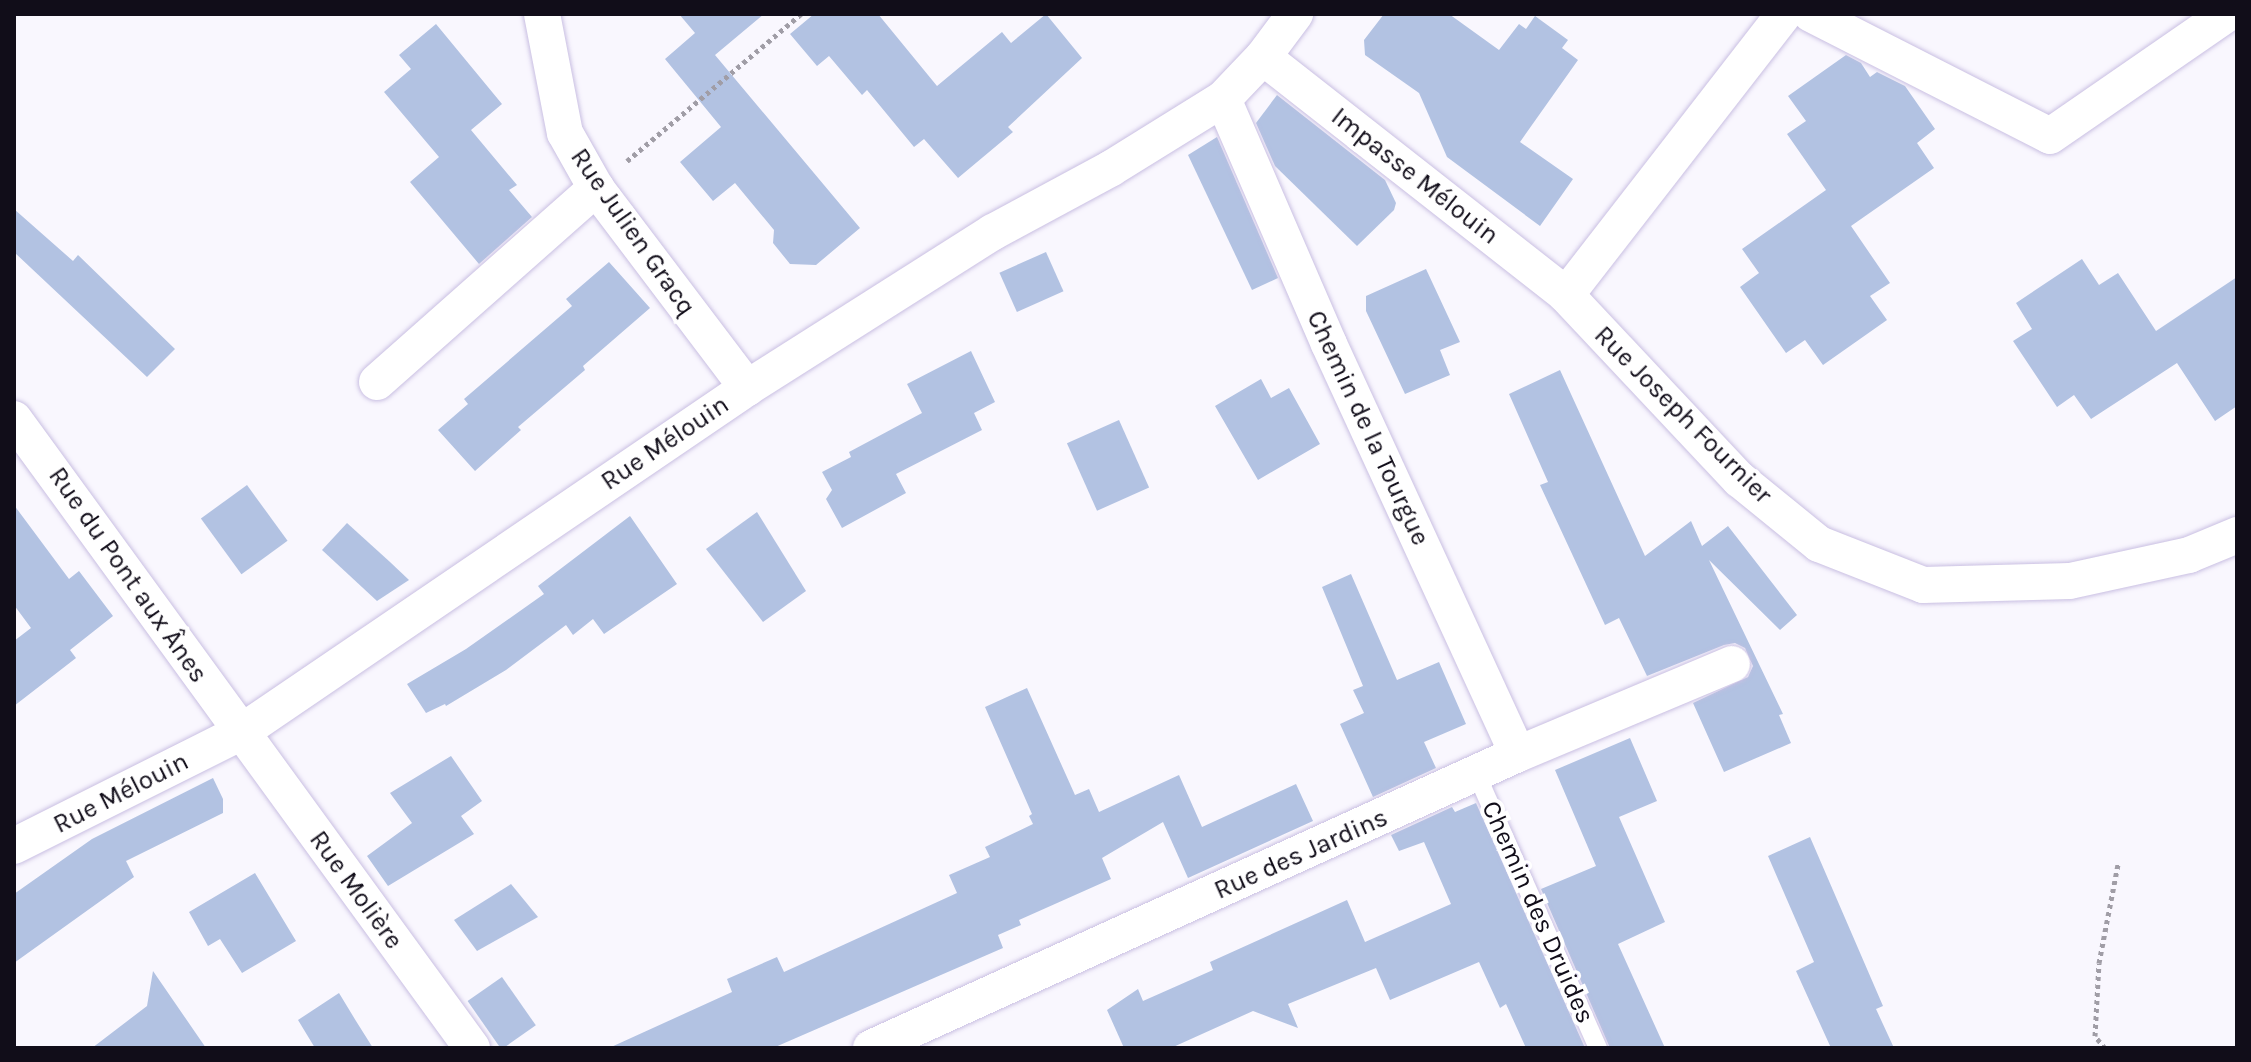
<!DOCTYPE html>
<html>
<head>
<meta charset="utf-8">
<style>
	body { margin:0 }
	#map { position:relative; width:2251px; height:1062px; overflow:hidden; background:#f9f7fe; font-family:Karla,sans-serif }
	div>[style] { position:absolute }
	[style*='--x'] { left:calc(var(--x)*1px); top:calc(var(--y)*1px); width:calc(var(--w)*1px); rotate:calc(var(--a)*1deg) }
	.building>* { inset:0; background:#b2c2e2; transform-origin:0 0 }
	.path>* { height:5px; margin-top:-2.5px; transform-origin:0; background:repeating-linear-gradient(90deg,#a09da6 0 4px,transparent 0 8px) }
	.roads { filter:drop-shadow(0 0 2px #c9bfe2) drop-shadow(0 0 2px #c9bfe2) }
	.service>* { height:18px; margin:-9px; padding:0 9px; transform-origin:9px; border-radius:9px; background:#fff }
	.minor>* { height:36px; margin:-18px; padding:0 18px; transform-origin:18px; border-radius:18px; background:#fff }
	span { translate:-50% -50%; white-space:nowrap; text-align:center; line-height:1.15; -webkit-text-stroke:8px #fff; paint-order:stroke }
	.street-label { font-size:26px; color:#110d19 }
	.frame { position:absolute; inset:0; border:16px solid #110d19; pointer-events:none }
</style>
</head>
<body>
<div id="map">
	<div class="building">
		<i style="clip-path:polygon(679px 14px,764px 14px,715px 55px,860px 228px,816px 265px,790px 264px,773px 243px,774px 230px,735px 183px,713px 201px,680px 162px,721px 127px,665px 59px,695px 33px)"></i>
		<i style="clip-path:polygon(814px 14px,878px 14px,937px 86px,1002px 32px,1011px 43px,1046px 14px,1082px 58px,1008px 127px,1013px 132px,958px 178px,924px 139px,914px 147px,867px 90px,862px 95px,829px 56px,817px 66px,790px 34px)"></i>
		<i style="clip-path:polygon(1384px 14px,1449px 14px,1499px 50px,1519px 24px,1526px 29px,1535px 16px,1568px 40px,1562px 48px,1578px 60px,1520px 142px,1573px 179px,1540px 226px,1447px 157px,1419px 93px,1365px 55px,1364px 40px)"></i>
		<i style="clip-path:polygon(436px 24px,502px 104px,471px 130px,517px 185px,509px 190px,532px 217px,479px 264px,410px 182px,439px 157px,384px 92px,411px 69px,399px 55px)"></i>
		<i style="clip-path:polygon(1846px 55px,1861px 63px,1870px 77px,1877px 72px,1905px 86px,1935px 129px,1917px 143px,1934px 168px,1851px 226px,1890px 283px,1870px 296px,1887px 320px,1823px 365px,1805px 340px,1786px 353px,1740px 287px,1759px 273px,1742px 249px,1826px 190px,1787px 134px,1806px 121px,1788px 96px)"></i>
		<i style="clip-path:polygon(1277px 95px,1385px 180px,1396px 203px,1394px 210px,1357px 246px,1275px 166px,1256px 123px)"></i>
		<i style="clip-path:polygon(1217px 137px,1278px 278px,1252px 290px,1188px 155px)"></i>
		<i style="clip-path:polygon(14px 209px,73px 261px,78px 255px,175px 349px,147px 377px,14px 252px)"></i>
		<i style="left:1046px;top:252px;width:43px;height:51px;rotate:66deg"></i>
		<i style="clip-path:polygon(2082px 259px,2099px 285px,2118px 273px,2156px 331px,2237px 277px,2237px 406px,2215px 421px,2177px 363px,2091px 419px,2074px 395px,2057px 407px,2013px 341px,2032px 329px,2016px 303px)"></i>
		<i style="clip-path:polygon(609px 262px,650px 308px,583px 366px,585px 370px,518px 427px,521px 430px,475px 471px,438px 430px,468px 404px,464px 399px,572px 306px,566px 299px)"></i>
		<i style="clip-path:polygon(1426px 269px,1460px 342px,1440px 350px,1450px 375px,1405px 394px,1366px 311px,1366px 296px)"></i>
		<i style="clip-path:polygon(971px 351px,995px 402px,974px 413px,982px 430px,896px 474px,906px 493px,842px 528px,826px 499px,832px 490px,822px 472px,851px 457px,849px 452px,922px 413px,907px 384px)"></i>
		<i style="clip-path:polygon(1560px 370px,1645px 556px,1691px 521px,1702px 546px,1728px 526px,1797px 615px,1780px 630px,1709px 560px,1783px 714px,1779px 715px,1791px 743px,1724px 772px,1693px 703px,1748px 677px,1753px 666px,1745px 648px,1735px 643px,1724px 645px,1647px 676px,1619px 618px,1605px 625px,1540px 485px,1548px 482px,1509px 394px)"></i>
		<i style="clip-path:polygon(1261px 379px,1271px 398px,1289px 388px,1320px 444px,1258px 480px,1215px 406px)"></i>
		<i style="left:1119px;top:420px;width:74px;height:57px;rotate:66deg"></i>
		<i style="left:247px;top:485px;width:69px;height:57px;rotate:54deg"></i>
		<i style="clip-path:polygon(14px 505px,69px 579px,79px 571px,113px 616px,70px 650px,76px 658px,14px 706px,14px 641px,31px 628px,14px 605px)"></i>
		<i style="clip-path:polygon(757px 512px,806px 591px,763px 622px,706px 549px)"></i>
		<i style="clip-path:polygon(630px 516px,677px 584px,604px 634px,593px 619px,573px 635px,566px 625px,506px 670px,446px 706px,445px 704px,426px 713px,407px 684px,466px 649px,544px 594px,538px 586px)"></i>
		<i style="clip-path:polygon(347px 523px,390px 562px,409px 580px,377px 601px,322px 550px)"></i>
		<i style="clip-path:polygon(1351px 574px,1397px 680px,1439px 662px,1466px 724px,1424px 742px,1436px 768px,1373px 797px,1340px 724px,1364px 713px,1353px 690px,1363px 686px,1322px 587px)"></i>
		<i style="clip-path:polygon(1027px 688px,1075px 795px,1089px 789px,1099px 812px,1179px 775px,1202px 827px,1296px 784px,1313px 821px,1188px 878px,1163px 822px,1102px 858px,1111px 879px,1019px 920px,1021px 925px,998px 935px,1003px 948px,773px 1048px,609px 1048px,732px 992px,727px 979px,777px 957px,784px 972px,957px 893px,949px 875px,990px 857px,985px 847px,1033px 824px,1029px 816px,1032px 814px,985px 707px)"></i>
		<i style="clip-path:polygon(1630px 738px,1657px 801px,1619px 817px,1665px 922px,1618px 944px,1665px 1048px,1610px 1048px,1541px 889px,1596px 866px,1555px 770px)"></i>
		<i style="clip-path:polygon(451px 756px,482px 801px,461px 816px,474px 834px,388px 886px,367px 856px,412px 823px,390px 793px)"></i>
		<i style="clip-path:polygon(213px 778px,223px 799px,223px 813px,126px 861px,134px 877px,14px 963px,14px 894px,92px 839px)"></i>
		<i style="clip-path:polygon(1476px 803px,1585px 1048px,1526px 1048px,1506px 1004px,1500px 1008px,1479px 962px,1390px 1000px,1376px 968px,1288px 1004px,1298px 1028px,1253px 1011px,1171px 1048px,1124px 1048px,1107px 1010px,1138px 989px,1143px 1001px,1213px 970px,1210px 962px,1347px 900px,1365px 942px,1451px 904px,1424px 842px,1399px 851px,1391px 835px,1452px 807px,1455px 812px)"></i>
		<i style="clip-path:polygon(1810px 837px,1883px 1006px,1876px 1009px,1894px 1048px,1831px 1048px,1796px 971px,1814px 962px,1768px 856px)"></i>
		<i style="clip-path:polygon(255px 873px,296px 941px,242px 973px,220px 939px,208px 946px,189px 912px)"></i>
		<i style="clip-path:polygon(511px 884px,538px 917px,477px 951px,454px 920px)"></i>
		<i style="clip-path:polygon(153px 971px,206px 1048px,92px 1048px,147px 1006px)"></i>
		<i style="left:502px;top:977px;width:59px;height:42px;rotate:55deg"></i>
		<i style="clip-path:polygon(339px 993px,356px 1021px,373px 1048px,315px 1048px,298px 1020px)"></i>
	</div>
	<div class="path">
		<i style="--x:627;--y:161;--w:228;--a:-40.2"></i>
		<i style="--x:2105;--y:1048;--w:16;--a:-130"></i>
		<i style="--x:2095;--y:1036;--w:73;--a:-86.9"></i>
		<i style="--x:2099;--y:963;--w:101;--a:-79.1"></i>
	</div>
	<div class="roads">
		<div class="service">
			<i style="--x:1477;--y:775;--w:299;--a:66.1"></i>
		</div>
		<div class="minor">
			<i style="--x:542;--y:14;--w:121;--a:79.1"></i>
			<i style="--x:565;--y:133;--w:63;--a:60.6"></i>
			<i style="--x:596;--y:188;--w:251;--a:52.9"></i>
			<i style="--x:1811;--y:14;--w:268;--a:27"></i>
			<i style="--x:2050;--y:136;--w:215;--a:-34.6"></i>
			<i style="--x:1263;--y:57;--w:385;--a:38.1"></i>
			<i style="--x:1566;--y:295;--w:253;--a:46.8"></i>
			<i style="--x:1739;--y:479;--w:103;--a:39.1"></i>
			<i style="--x:1819;--y:544;--w:112;--a:21.5"></i>
			<i style="--x:1923;--y:585;--w:147;--a:-1.6"></i>
			<i style="--x:2070;--y:581;--w:122;--a:-12.3"></i>
			<i style="--x:2189;--y:555;--w:52;--a:-22.6"></i>
			<i style="--x:1223;--y:99;--w:267;--a:66.6"></i>
			<i style="--x:1329;--y:344;--w:451;--a:65.3"></i>
			<i style="--x:1566;--y:295;--w:356;--a:-52.2"></i>
			<i style="--x:377;--y:382;--w:293;--a:-41.5"></i>
			<i style="--x:14;--y:419;--w:778;--a:53.94"></i>
			<i style="--x:14;--y:846;--w:253;--a:-26.6"></i>
			<i style="--x:240;--y:733;--w:613;--a:-34.23"></i>
			<i style="--x:747;--y:388;--w:291;--a:-32.4"></i>
			<i style="--x:993;--y:232;--w:133;--a:-28.3"></i>
			<i style="--x:1110;--y:169;--w:133;--a:-31.8"></i>
			<i style="--x:1223;--y:99;--w:58;--a:-46.4"></i>
			<i style="--x:1263;--y:57;--w:54;--a:-53.3"></i>
			<i style="--x:871;--y:1048;--w:711;--a:-24.44"></i>
			<i style="--x:1518;--y:754;--w:232;--a:-22.8"></i>
		</div>
	</div>
	<div class="street-label">
		<span style="left:1415px;top:176px;rotate:38deg">Impasse Mélouin</span>
		<span style="left:633px;top:232px;rotate:55deg">Rue Julien Gracq</span>
		<span style="left:1683px;top:415px;rotate:45deg">Rue Joseph Fournier</span>
		<span style="left:1368px;top:428px;rotate:65deg">Chemin de la Tourgue</span>
		<span style="left:665px;top:443px;rotate:-34deg">Rue Mélouin</span>
		<span style="left:128px;top:575px;rotate:55deg">Rue du Pont aux Ânes</span>
		<span style="left:121px;top:793px;rotate:-27deg">Rue Mélouin</span>
		<span style="left:1301px;top:854px;rotate:-24deg">Rue des Jardins</span>
		<span style="left:356px;top:890px;rotate:54deg">Rue Molière</span>
		<span style="left:1538px;top:912px;rotate:66deg">Chemin des Druides</span>
	</div>
	<div class="frame"></div>
</div>
</body>
</html>
